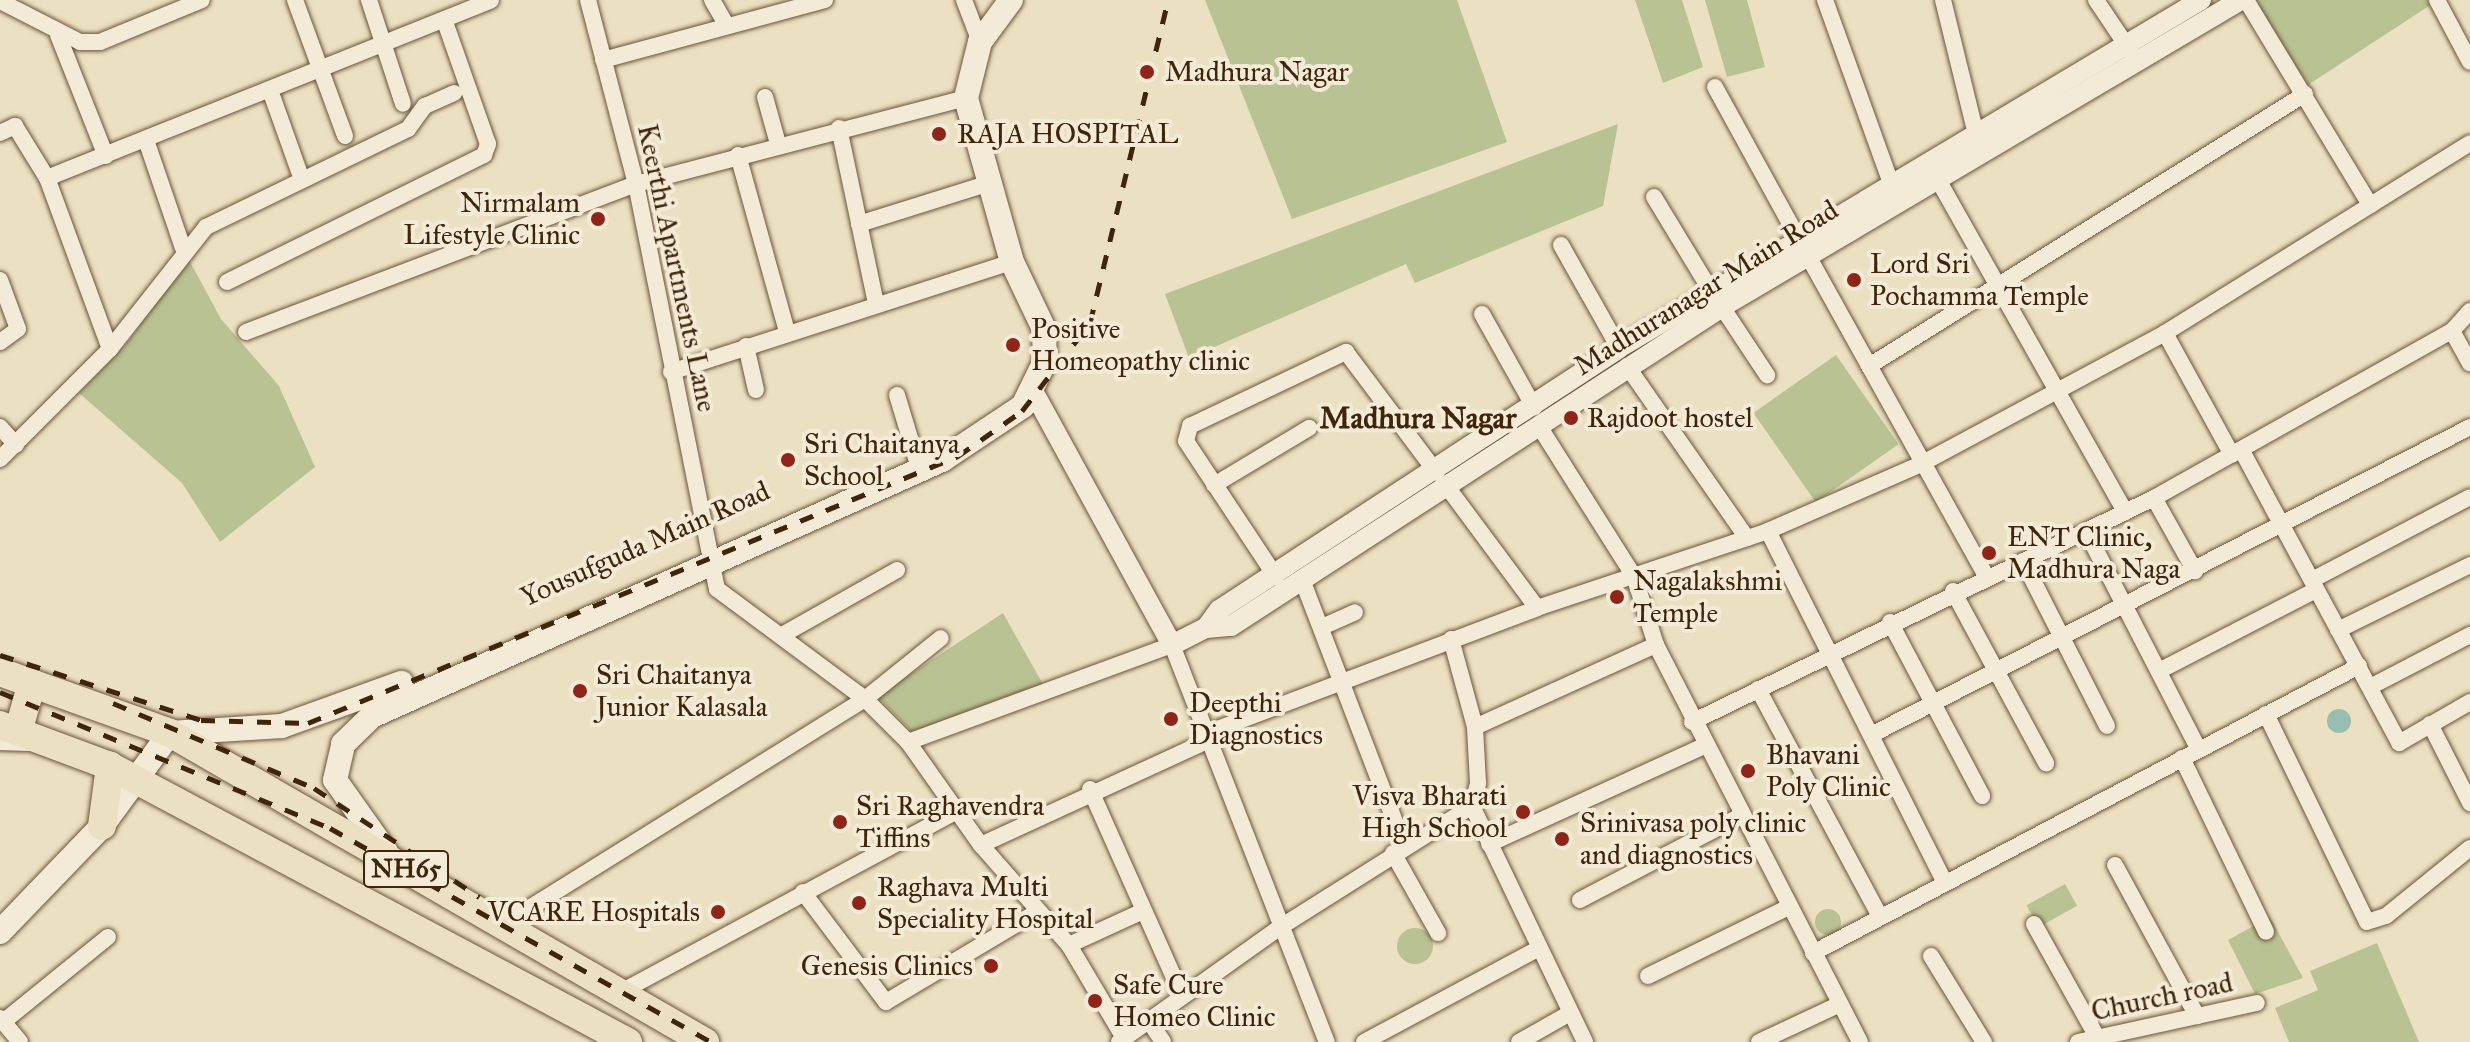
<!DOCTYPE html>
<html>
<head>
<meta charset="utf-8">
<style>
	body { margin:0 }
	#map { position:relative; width:2470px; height:1042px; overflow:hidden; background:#ece0c2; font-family:"IM FELL Great Primer",serif }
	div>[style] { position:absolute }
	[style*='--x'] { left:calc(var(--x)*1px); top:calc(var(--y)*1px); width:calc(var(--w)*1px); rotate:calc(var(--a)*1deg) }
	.green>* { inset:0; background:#b9c292; transform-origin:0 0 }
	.round { border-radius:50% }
	.water>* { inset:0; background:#99bdb0 }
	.roads { filter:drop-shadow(0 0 2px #6b5439) drop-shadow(0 0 2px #6b5439) }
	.minor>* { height:16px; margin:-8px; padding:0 8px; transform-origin:8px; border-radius:8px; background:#f3ebd7 }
	.tertiary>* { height:20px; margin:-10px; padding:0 10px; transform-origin:10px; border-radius:10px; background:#f3ebd7 }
	.secondary>* { height:24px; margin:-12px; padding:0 12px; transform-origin:12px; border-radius:12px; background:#f3ebd7 }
	.trunk>* { height:28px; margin:-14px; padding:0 14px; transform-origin:14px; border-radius:14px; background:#ece0c2 }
	.rail>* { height:5px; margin-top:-2.5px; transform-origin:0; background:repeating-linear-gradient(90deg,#40250b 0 14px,transparent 0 28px) }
	.dots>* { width:22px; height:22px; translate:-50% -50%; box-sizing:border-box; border:4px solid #f3ebd7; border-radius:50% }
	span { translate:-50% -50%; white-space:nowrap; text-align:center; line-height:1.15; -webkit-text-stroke:8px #f3ebd7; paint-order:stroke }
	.shield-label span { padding:2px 6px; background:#f3ebd7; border:2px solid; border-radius:6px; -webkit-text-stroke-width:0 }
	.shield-label { font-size:26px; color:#40250b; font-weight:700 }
	.poi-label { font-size:28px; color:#40250b }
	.left { translate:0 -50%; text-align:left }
	.right { translate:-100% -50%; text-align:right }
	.street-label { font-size:28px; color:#40250b }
	.neighbourhood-label { font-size:30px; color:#40250b; font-weight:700 }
</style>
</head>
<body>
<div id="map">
	<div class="green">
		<i style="clip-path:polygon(1205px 0,1457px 0,1507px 142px,1292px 219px)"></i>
		<i style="clip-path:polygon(1635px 0,1682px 0,1703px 67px,1663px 83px)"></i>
		<i style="clip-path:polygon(1705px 0,1747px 0,1765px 67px,1727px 77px)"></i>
		<i style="clip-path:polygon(2255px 0,2430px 0,2432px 4px,2308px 85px)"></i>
		<i style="clip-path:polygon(1618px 124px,1603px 206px,1415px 283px,1406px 264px,1189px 358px,1165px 294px)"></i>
		<i style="clip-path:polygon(188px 258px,221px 319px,279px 386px,315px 467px,220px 542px,182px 483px,79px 393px,127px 343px)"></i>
		<i style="left:1836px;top:355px;width:109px;height:101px;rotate:55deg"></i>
		<i style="clip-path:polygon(1003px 613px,1044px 686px,916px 736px,877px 696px)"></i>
		<i style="left:2065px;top:884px;width:25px;height:44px;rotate:61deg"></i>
		<i class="round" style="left:1815px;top:909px;width:26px;height:26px"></i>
		<i style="clip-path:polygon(2270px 917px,2303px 978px,2255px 994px,2228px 940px)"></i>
		<i class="round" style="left:1397px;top:928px;width:36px;height:36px"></i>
		<i style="clip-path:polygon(2377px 943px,2419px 1042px,2289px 1042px,2275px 1008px,2318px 990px,2310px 971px)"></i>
	</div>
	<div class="water">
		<i class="round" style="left:2327px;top:709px;width:24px;height:24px"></i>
	</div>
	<div class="roads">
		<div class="minor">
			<i style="--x:295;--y:0;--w:145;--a:69.8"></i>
			<i style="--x:369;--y:0;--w:109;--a:71.9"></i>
			<i style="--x:588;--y:0;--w:190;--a:75.4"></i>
			<i style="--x:636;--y:184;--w:413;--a:78.7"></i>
			<i style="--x:717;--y:589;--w:184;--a:36.6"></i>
			<i style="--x:865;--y:699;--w:61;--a:45"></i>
			<i style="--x:908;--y:742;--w:126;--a:54.7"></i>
			<i style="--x:981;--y:845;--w:133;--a:48.7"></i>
			<i style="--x:1069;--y:945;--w:108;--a:59.4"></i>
			<i style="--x:712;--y:0;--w:30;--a:60"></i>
			<i style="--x:964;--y:0;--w:45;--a:69.1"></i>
			<i style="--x:1825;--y:0;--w:198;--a:70.2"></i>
			<i style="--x:1943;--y:0;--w:138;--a:76.2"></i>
			<i style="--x:2096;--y:0;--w:63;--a:56.1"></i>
			<i style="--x:2246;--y:0;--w:240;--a:58.8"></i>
			<i style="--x:2437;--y:0;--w:70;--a:62"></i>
			<i style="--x:0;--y:1;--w:90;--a:27.1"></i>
			<i style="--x:80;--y:42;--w:20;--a:0"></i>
			<i style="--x:100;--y:42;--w:110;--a:-22.4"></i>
			<i style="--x:58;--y:35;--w:130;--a:68.4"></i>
			<i style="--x:603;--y:60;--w:230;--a:-15.1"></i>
			<i style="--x:1715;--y:87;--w:175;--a:61.2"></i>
			<i style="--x:270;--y:90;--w:92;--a:70.4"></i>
			<i style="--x:765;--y:97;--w:49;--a:74.5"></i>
			<i style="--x:839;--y:128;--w:180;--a:78.1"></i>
			<i style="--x:0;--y:133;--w:17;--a:-25"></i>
			<i style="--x:15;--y:126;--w:61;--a:58.4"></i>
			<i style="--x:146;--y:140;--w:114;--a:71.1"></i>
			<i style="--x:738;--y:155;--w:184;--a:74.5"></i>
			<i style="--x:1932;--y:169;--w:394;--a:60.6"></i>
			<i style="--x:1654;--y:197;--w:110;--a:58.8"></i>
			<i style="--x:859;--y:224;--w:134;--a:-17.4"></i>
			<i style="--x:1561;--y:245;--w:118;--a:60.6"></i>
			<i style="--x:1808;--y:256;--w:366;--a:60.9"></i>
			<i style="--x:0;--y:280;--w:52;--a:69.8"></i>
			<i style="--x:18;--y:329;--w:22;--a:144"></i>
			<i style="--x:227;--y:282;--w:287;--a:-26.3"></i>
			<i style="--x:484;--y:155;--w:12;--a:-70"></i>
			<i style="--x:488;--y:144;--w:129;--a:-109.4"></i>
			<i style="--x:1722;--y:307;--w:82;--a:56.5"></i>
			<i style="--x:1482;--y:314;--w:107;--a:60.8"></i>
			<i style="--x:2452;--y:331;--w:37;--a:61"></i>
			<i style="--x:246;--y:332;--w:417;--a:-20.8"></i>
			<i style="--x:636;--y:184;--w:341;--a:-14.6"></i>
			<i style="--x:2165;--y:333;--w:139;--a:61.2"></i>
			<i style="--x:746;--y:346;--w:45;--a:77.2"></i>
			<i style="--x:110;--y:349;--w:182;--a:-110.2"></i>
			<i style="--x:47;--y:178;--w:478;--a:-21.8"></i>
			<i style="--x:1627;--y:366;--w:210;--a:55.1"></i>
			<i style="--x:1869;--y:366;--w:514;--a:-31.96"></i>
			<i style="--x:671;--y:372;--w:358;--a:-17.9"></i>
			<i style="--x:897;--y:395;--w:66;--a:73.2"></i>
			<i style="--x:1539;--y:426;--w:178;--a:57.7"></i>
			<i style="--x:1634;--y:576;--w:72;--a:72.3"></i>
			<i style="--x:0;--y:427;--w:24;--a:48"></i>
			<i style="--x:2242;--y:451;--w:332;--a:61.7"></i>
			<i style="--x:2399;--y:743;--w:82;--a:-30"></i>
			<i style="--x:0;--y:459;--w:156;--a:-45"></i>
			<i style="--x:110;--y:349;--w:155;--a:-51.8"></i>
			<i style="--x:206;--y:227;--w:225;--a:-25.9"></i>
			<i style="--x:408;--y:129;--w:29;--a:-54"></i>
			<i style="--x:425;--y:106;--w:32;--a:-24"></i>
			<i style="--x:1214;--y:485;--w:111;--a:-31"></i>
			<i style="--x:1448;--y:488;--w:149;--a:53.4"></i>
			<i style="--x:2154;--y:498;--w:84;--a:60.7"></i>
			<i style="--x:1768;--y:531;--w:394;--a:63.3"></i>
			<i style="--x:2086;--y:531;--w:246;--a:62.7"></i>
			<i style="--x:2023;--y:561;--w:185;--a:63"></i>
			<i style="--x:1276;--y:577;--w:163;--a:-123.5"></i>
			<i style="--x:1186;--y:441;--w:16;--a:-75"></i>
			<i style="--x:1190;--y:426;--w:173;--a:-25.4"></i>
			<i style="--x:1346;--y:352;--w:151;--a:53.1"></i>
			<i style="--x:2312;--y:580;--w:178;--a:-27.7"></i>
			<i style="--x:1303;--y:582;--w:282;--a:69"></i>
			<i style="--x:1953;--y:591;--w:196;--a:61.6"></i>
			<i style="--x:1890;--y:622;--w:197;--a:62.1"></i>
			<i style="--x:1322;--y:627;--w:36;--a:-24"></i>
			<i style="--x:2338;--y:630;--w:147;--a:-26.2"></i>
			<i style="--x:784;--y:634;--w:130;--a:-29.5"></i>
			<i style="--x:1451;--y:639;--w:91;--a:74.7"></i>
			<i style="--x:1475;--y:727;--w:199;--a:-24.4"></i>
			<i style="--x:1656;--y:645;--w:446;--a:62.8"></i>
			<i style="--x:2159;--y:671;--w:177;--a:-27.3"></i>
			<i style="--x:2370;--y:687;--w:113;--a:-27.5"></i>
			<i style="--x:1758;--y:689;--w:259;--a:61.8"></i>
			<i style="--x:2266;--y:714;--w:231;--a:64.1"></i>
			<i style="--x:2367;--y:922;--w:20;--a:-18"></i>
			<i style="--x:2386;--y:916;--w:108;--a:-39"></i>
			<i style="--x:1692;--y:722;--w:513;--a:-25.87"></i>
			<i style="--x:2154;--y:498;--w:342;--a:-29.3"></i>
			<i style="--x:2452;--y:331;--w:27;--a:-48"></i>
			<i style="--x:2430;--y:724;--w:89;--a:63.1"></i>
			<i style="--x:1207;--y:733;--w:353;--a:-20.7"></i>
			<i style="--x:1537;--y:608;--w:243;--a:-18.4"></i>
			<i style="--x:1768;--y:531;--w:167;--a:-23.6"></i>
			<i style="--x:1921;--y:464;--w:277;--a:-28.2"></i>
			<i style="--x:2165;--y:333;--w:359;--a:-31.9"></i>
			<i style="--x:1873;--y:734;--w:671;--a:-27.21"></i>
			<i style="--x:0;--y:742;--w:37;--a:2"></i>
			<i style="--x:908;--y:742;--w:281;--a:-20.2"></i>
			<i style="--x:1172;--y:645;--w:426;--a:68.7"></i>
			<i style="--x:2182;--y:758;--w:193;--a:64.2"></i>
			<i style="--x:1090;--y:789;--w:227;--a:66"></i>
			<i style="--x:1472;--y:806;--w:24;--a:-75"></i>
			<i style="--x:1478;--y:783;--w:56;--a:-93.1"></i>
			<i style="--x:1489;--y:844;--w:236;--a:-24.5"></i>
			<i style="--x:981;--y:845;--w:251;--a:-24.7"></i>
			<i style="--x:1393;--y:853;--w:92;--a:60.6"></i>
			<i style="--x:2115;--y:865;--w:172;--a:61.5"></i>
			<i style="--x:803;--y:892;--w:138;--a:53"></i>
			<i style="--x:886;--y:1002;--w:176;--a:-30.8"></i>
			<i style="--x:1580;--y:900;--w:182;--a:-27.6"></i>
			<i style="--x:2034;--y:924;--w:129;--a:60.9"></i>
			<i style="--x:502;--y:925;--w:428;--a:-31.9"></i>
			<i style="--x:865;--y:699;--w:97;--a:-38.8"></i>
			<i style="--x:1069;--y:945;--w:81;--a:-24.7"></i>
			<i style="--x:1813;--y:953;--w:617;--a:-27.73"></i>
			<i style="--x:1931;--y:956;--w:101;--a:58.4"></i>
			<i style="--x:1648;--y:976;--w:157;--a:-26.1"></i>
			<i style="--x:619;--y:993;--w:384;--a:-28.3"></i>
			<i style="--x:0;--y:1018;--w:31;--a:50"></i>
			<i style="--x:1149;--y:1021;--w:25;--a:56"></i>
			<i style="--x:3;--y:1022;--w:135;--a:-39"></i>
			<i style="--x:1119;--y:1042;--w:196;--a:-35.5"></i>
			<i style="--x:1279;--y:928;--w:228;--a:-32.3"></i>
			<i style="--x:1472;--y:806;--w:262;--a:64.4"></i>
			<i style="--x:1364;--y:1042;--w:199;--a:-28.2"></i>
			<i style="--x:1519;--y:1042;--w:59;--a:-29.6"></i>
			<i style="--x:1759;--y:1042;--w:89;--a:-25.1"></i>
			<i style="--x:2078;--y:1042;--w:183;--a:-12.3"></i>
		</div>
		<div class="tertiary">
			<i style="--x:1033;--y:391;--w:290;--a:61.3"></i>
			<i style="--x:1172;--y:645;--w:38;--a:-27"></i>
			<i style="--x:1206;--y:628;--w:25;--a:-5"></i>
			<i style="--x:1231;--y:626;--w:586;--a:-33.01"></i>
			<i style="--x:1722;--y:307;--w:603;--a:-30.61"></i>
			<i style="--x:1206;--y:628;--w:22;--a:-54"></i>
			<i style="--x:1219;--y:610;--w:478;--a:-33.2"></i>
			<i style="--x:1619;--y:348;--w:678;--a:-30.88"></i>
		</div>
		<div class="secondary">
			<i style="--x:386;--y:852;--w:88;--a:-125.3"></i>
			<i style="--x:335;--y:780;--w:37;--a:-77"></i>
			<i style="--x:343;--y:744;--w:40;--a:-44"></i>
			<i style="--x:372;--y:716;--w:625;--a:-24.19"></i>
			<i style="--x:942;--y:460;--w:97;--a:-33.7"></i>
			<i style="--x:1023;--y:406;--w:50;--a:-63.9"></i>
			<i style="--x:1045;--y:361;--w:32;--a:-92"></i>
			<i style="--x:1044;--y:329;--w:74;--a:-115.5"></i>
			<i style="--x:1012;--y:262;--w:170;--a:-105.7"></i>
			<i style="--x:966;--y:98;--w:58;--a:-76"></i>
			<i style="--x:980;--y:42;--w:52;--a:-53.6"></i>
			<i style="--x:0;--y:932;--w:147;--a:-46.1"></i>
			<i style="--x:102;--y:826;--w:115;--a:-53.8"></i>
			<i style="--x:170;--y:733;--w:112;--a:-3.6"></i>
			<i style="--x:282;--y:726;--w:127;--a:-19.9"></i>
		</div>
		<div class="trunk">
			<i style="--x:0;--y:672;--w:181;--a:19.7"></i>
			<i style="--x:170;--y:733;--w:618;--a:30.01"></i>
			<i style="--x:0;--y:725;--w:117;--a:20.4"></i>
			<i style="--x:110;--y:766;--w:587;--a:28.05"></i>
			<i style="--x:18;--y:732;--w:51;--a:-74.1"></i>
			<i style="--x:102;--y:826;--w:61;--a:-82.4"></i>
		</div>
	</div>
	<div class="rail">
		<i style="--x:0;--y:655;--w:211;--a:17.9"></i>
		<i style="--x:201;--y:720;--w:107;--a:1.6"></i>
		<i style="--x:308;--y:723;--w:703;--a:-22.33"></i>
		<i style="--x:958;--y:456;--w:78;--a:-35.1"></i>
		<i style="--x:1022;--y:411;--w:111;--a:-52.3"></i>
		<i style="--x:1090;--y:323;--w:332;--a:-76.4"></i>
		<i style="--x:0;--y:692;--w:357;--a:22.4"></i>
		<i style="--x:330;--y:828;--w:437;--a:29.3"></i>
		<i style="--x:113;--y:703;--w:218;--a:22.9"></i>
		<i style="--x:314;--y:788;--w:198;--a:33.4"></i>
	</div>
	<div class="dots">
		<i style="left:1147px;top:72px;background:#8f2418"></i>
		<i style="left:939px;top:134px;background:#8f2418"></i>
		<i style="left:598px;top:219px;background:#8f2418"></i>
		<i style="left:1854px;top:280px;background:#8f2418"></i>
		<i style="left:1013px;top:345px;background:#8f2418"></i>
		<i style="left:1571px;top:418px;background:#8f2418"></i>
		<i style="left:788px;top:460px;background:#8f2418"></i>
		<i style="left:1989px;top:553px;background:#8f2418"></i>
		<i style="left:1617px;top:597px;background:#8f2418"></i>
		<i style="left:580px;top:691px;background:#8f2418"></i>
		<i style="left:1171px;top:719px;background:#8f2418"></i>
		<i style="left:1748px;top:771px;background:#8f2418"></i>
		<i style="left:1523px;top:812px;background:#8f2418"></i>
		<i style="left:840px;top:822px;background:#8f2418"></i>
		<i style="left:1562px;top:839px;background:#8f2418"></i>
		<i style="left:859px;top:903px;background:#8f2418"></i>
		<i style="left:718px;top:912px;background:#8f2418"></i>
		<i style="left:991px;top:966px;background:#8f2418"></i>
		<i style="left:1095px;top:1001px;background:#8f2418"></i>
	</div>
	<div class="shield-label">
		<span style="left:406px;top:869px">NH65</span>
	</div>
	<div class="poi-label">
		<span class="left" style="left:1165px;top:72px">Madhura Nagar</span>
		<span class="left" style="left:957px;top:134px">RAJA HOSPITAL</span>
		<span class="right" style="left:580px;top:219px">Nirmalam<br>Lifestyle Clinic</span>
		<span class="left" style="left:1870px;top:280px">Lord Sri<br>Pochamma Temple</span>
		<span class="left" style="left:1031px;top:345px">Positive<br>Homeopathy clinic</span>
		<span class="left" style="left:1587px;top:418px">Rajdoot hostel</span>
		<span class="left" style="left:804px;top:460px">Sri Chaitanya<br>School</span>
		<span class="left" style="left:2007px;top:553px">ENT Clinic,<br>Madhura Naga</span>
		<span class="left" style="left:1633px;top:597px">Nagalakshmi<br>Temple</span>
		<span class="left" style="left:596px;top:691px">Sri Chaitanya<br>Junior Kalasala</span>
		<span class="left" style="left:1189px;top:719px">Deepthi<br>Diagnostics</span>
		<span class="left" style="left:1766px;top:771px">Bhavani<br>Poly Clinic</span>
		<span class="right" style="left:1507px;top:812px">Visva Bharati<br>High School</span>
		<span class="left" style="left:856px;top:822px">Sri Raghavendra<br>Tiffins</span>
		<span class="left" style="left:1580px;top:839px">Srinivasa poly clinic<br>and diagnostics</span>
		<span class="left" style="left:877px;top:903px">Raghava Multi<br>Speciality Hospital</span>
		<span class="right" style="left:700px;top:912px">VCARE Hospitals</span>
		<span class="right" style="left:973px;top:966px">Genesis Clinics</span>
		<span class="left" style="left:1113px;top:1001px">Safe Cure<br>Homeo Clinic</span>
	</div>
	<div class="street-label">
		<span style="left:677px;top:268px;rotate:78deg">Keerthi Apartments Lane</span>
		<span style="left:1706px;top:288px;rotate:-32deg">Madhuranagar Main Road</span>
		<span style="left:645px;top:544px;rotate:-24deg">Yousufguda Main Road</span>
		<span style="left:2162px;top:997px;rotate:-12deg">Church road</span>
	</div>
	<div class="neighbourhood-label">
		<span style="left:1418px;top:418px">Madhura Nagar</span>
	</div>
</div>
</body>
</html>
